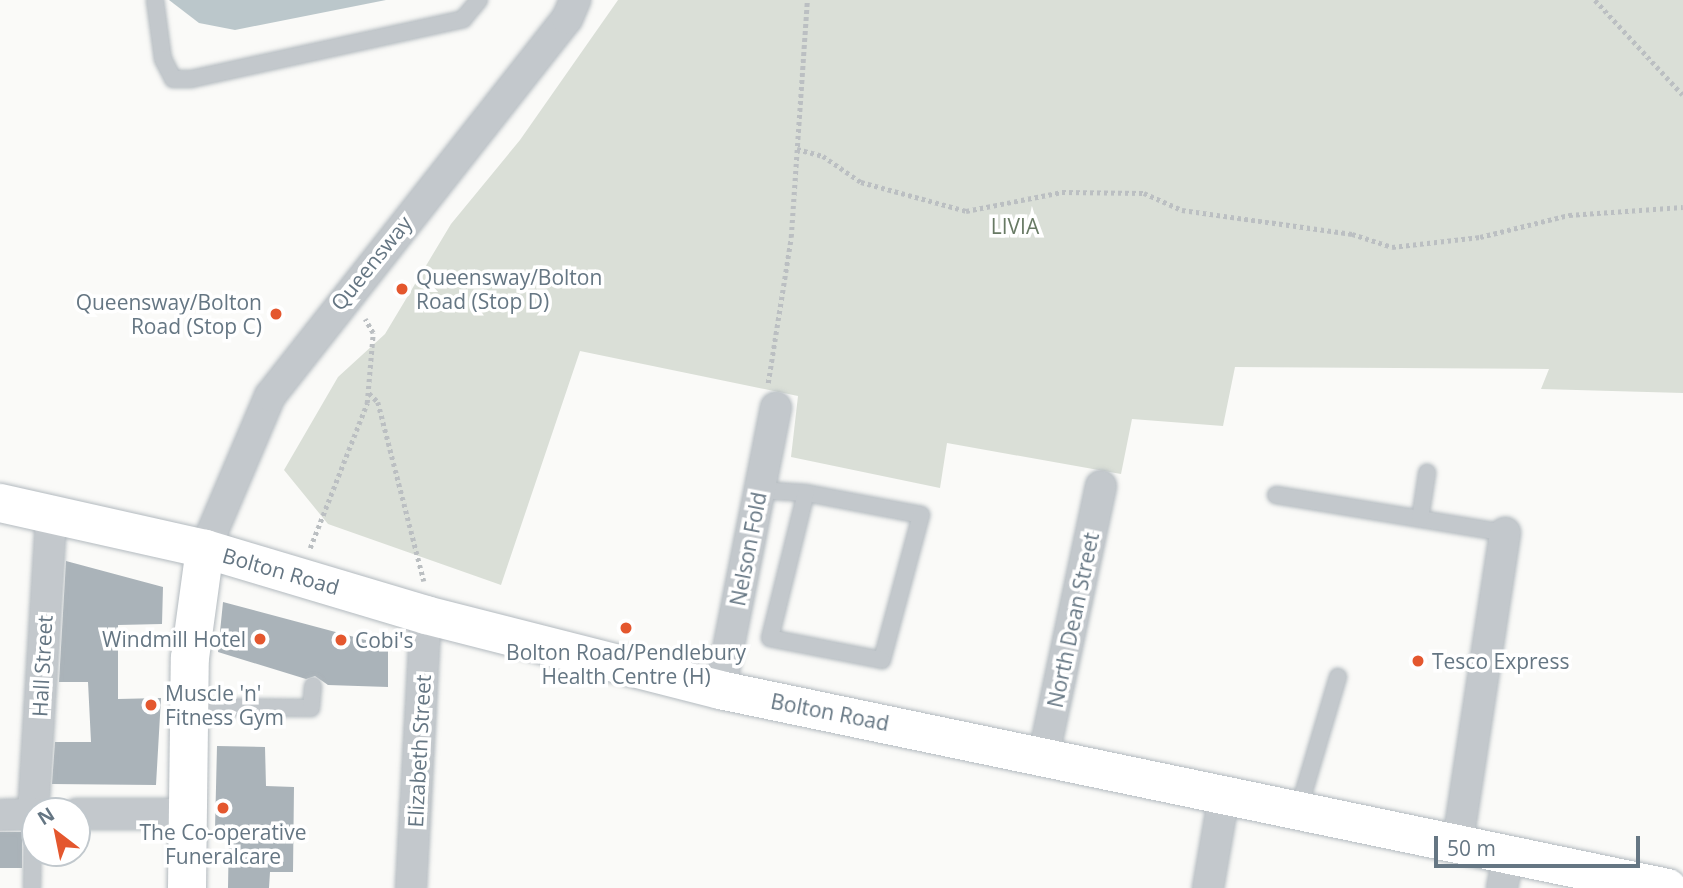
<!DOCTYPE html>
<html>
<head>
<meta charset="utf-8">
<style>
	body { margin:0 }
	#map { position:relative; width:1683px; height:888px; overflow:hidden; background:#fafaf8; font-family:"Open Sans",sans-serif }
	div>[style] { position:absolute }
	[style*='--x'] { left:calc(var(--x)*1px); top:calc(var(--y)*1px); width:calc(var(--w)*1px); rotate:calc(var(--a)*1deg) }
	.green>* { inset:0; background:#dadfd7 }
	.water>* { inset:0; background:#bbc7cb }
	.building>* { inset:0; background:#aab3b9; transform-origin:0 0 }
	.path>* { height:4.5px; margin-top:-2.25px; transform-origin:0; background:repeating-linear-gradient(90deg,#bbbfc2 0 3.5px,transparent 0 7px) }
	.roads { filter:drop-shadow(0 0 2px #b3babf) drop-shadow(0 0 2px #b3babf) }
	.lane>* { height:16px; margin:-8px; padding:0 8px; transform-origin:8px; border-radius:8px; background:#c3c8cc }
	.street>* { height:30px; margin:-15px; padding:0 15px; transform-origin:15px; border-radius:15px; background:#c3c8cc }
	.secondary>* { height:38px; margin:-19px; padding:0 19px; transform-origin:19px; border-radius:19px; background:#fff }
	.primary>* { height:38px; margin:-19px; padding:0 19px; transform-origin:19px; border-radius:19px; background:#fff }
	.dots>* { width:19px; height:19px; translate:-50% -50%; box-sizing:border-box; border:4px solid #fff; border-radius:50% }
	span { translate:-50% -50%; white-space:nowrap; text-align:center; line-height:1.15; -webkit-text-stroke:7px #fff; paint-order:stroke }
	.park-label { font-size:21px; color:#687a64 }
	.street-label { font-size:21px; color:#657683 }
	.poi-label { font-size:21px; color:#657683 }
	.left { translate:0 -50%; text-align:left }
	.right { translate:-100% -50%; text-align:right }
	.north { position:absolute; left:21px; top:797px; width:70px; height:70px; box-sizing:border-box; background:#fff; border:2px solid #c1c8cd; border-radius:50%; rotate:328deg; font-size:19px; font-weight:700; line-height:28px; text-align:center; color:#657683 }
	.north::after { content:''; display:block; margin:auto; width:24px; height:32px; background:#e4572e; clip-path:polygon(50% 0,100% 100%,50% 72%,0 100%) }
	.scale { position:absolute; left:1434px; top:836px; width:206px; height:32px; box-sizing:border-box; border:4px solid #657683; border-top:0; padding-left:9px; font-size:21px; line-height:24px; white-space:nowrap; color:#657683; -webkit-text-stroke:5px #fff; paint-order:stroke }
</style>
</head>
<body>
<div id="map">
	<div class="green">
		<i style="clip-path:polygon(618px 0,1683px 0,1683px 393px,1541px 389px,1549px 369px,1235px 367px,1223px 426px,1132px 419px,1121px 474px,947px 443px,940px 488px,791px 457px,798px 396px,580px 351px,501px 585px,328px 524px,284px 470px,338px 377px,385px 334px,451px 224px,520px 140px)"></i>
	</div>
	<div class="water">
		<i style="clip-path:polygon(169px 0,386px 0,235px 30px,199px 23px)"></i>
	</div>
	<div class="building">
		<i style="clip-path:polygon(66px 561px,163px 587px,162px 624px,118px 625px,118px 699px,161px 698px,156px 785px,52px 784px,55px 742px,91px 742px,88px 682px,59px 682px)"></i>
		<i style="clip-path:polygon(223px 602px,388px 646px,388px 687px,328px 685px,315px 676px,306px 679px,218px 652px)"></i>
		<i style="clip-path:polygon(217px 746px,265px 747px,266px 786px,294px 787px,293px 872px,270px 872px,269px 888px,228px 888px,229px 829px,215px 829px)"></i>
		<i style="left:0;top:832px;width:22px;height:36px"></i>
	</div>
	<div class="path">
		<i style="--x:1595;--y:0;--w:129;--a:47.2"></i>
		<i style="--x:797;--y:149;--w:27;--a:15"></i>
		<i style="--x:823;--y:156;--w:46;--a:34.4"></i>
		<i style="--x:861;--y:182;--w:109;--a:15.4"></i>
		<i style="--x:966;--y:211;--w:98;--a:-11.2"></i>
		<i style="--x:1062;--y:192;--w:82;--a:0.7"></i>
		<i style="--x:1144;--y:193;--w:42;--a:24.1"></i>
		<i style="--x:1182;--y:210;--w:172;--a:8"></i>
		<i style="--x:1352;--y:234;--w:42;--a:18"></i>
		<i style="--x:1392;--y:247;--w:89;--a:-6.5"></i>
		<i style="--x:1480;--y:237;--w:92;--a:-13.9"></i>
		<i style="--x:1569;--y:215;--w:114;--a:-4"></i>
		<i style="--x:768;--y:383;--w:148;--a:-81"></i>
		<i style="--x:791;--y:237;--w:238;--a:-86.1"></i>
		<i style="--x:369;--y:393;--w:13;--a:45"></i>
		<i style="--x:378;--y:402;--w:185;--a:75.6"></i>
		<i style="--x:310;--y:548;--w:156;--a:-68.5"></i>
		<i style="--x:367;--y:403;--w:70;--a:-85.1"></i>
		<i style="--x:373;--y:333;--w:16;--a:-120"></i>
	</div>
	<div class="roads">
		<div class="lane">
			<i style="--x:155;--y:0;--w:60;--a:82.3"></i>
			<i style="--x:163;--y:59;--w:22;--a:63"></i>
			<i style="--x:173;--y:79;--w:18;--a:0"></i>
			<i style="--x:191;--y:79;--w:279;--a:-12.4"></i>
			<i style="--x:463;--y:19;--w:25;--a:-50"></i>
			<i style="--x:760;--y:490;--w:46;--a:3.7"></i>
			<i style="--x:806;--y:493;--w:117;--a:10.8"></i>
			<i style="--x:921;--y:515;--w:150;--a:105.1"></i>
			<i style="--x:882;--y:660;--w:114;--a:-168.9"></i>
			<i style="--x:770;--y:638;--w:149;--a:-76.1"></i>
			<i style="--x:1276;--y:495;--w:232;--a:9.4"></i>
			<i style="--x:1420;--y:519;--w:47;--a:-81.3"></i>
			<i style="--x:189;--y:707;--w:122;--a:0.5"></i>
			<i style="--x:311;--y:708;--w:22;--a:-85"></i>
			<i style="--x:1298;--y:811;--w:140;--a:-73.4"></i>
			<i style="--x:32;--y:888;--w:74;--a:-89.2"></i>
		</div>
		<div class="street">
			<i style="--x:205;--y:549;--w:166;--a:-67"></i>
			<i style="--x:270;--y:396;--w:480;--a:-51.8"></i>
			<i style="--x:567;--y:19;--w:21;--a:-67"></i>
			<i style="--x:720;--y:690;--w:288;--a:-78.8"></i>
			<i style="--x:1044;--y:754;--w:274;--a:-78"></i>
			<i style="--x:33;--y:814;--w:297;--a:-86.5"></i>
			<i style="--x:77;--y:814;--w:108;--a:0"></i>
			<i style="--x:0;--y:815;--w:35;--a:-2"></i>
			<i style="--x:1457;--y:847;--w:318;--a:-81.3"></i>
			<i style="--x:411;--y:888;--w:273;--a:-86.9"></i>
			<i style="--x:1208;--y:888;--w:94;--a:-80.2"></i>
			<i style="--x:1502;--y:888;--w:31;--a:-79"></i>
		</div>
		<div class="secondary">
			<i style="--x:187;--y:888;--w:230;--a:-89.3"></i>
			<i style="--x:190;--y:658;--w:110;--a:-82.2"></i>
		</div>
		<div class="primary">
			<i style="--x:0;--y:503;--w:210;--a:12.6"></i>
			<i style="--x:205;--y:549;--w:231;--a:16.6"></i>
			<i style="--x:426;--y:615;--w:303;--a:14.3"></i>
			<i style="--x:720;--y:690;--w:968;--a:11.8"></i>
		</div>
	</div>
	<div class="dots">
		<i style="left:402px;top:289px;background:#e4572e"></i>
		<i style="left:276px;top:314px;background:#e4572e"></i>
		<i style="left:626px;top:628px;background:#e4572e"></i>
		<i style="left:260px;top:639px;background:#e4572e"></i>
		<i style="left:341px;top:640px;background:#e4572e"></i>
		<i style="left:1418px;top:661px;background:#e4572e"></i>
		<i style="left:151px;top:705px;background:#e4572e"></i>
		<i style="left:223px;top:808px;background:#e4572e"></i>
	</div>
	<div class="park-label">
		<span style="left:1015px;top:226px">LIVIA</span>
	</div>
	<div class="street-label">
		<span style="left:371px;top:263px;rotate:-51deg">Queensway</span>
		<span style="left:748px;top:549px;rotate:-79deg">Nelson Fold</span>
		<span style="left:281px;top:571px;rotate:16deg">Bolton Road</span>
		<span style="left:1073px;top:620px;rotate:-78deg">North Dean Street</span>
		<span style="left:42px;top:666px;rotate:-87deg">Hall Street</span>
		<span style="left:830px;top:712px;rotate:11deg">Bolton Road</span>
		<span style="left:419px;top:751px;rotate:-87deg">Elizabeth Street</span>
	</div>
	<div class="poi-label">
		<span class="left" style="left:416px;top:289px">Queensway/Bolton<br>Road (Stop D)</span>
		<span class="right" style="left:262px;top:314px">Queensway/Bolton<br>Road (Stop C)</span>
		<span class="right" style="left:246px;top:639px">Windmill Hotel</span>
		<span class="left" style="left:355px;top:640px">Cobi's</span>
		<span style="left:626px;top:664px">Bolton Road/Pendlebury<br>Health Centre (H)</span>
		<span class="left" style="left:1432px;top:661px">Tesco Express</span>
		<span class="left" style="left:165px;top:705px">Muscle 'n'<br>Fitness Gym</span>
		<span style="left:223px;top:844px">The Co-operative<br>Funeralcare</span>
	</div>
	<div class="north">N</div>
	<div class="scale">50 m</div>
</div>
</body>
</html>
